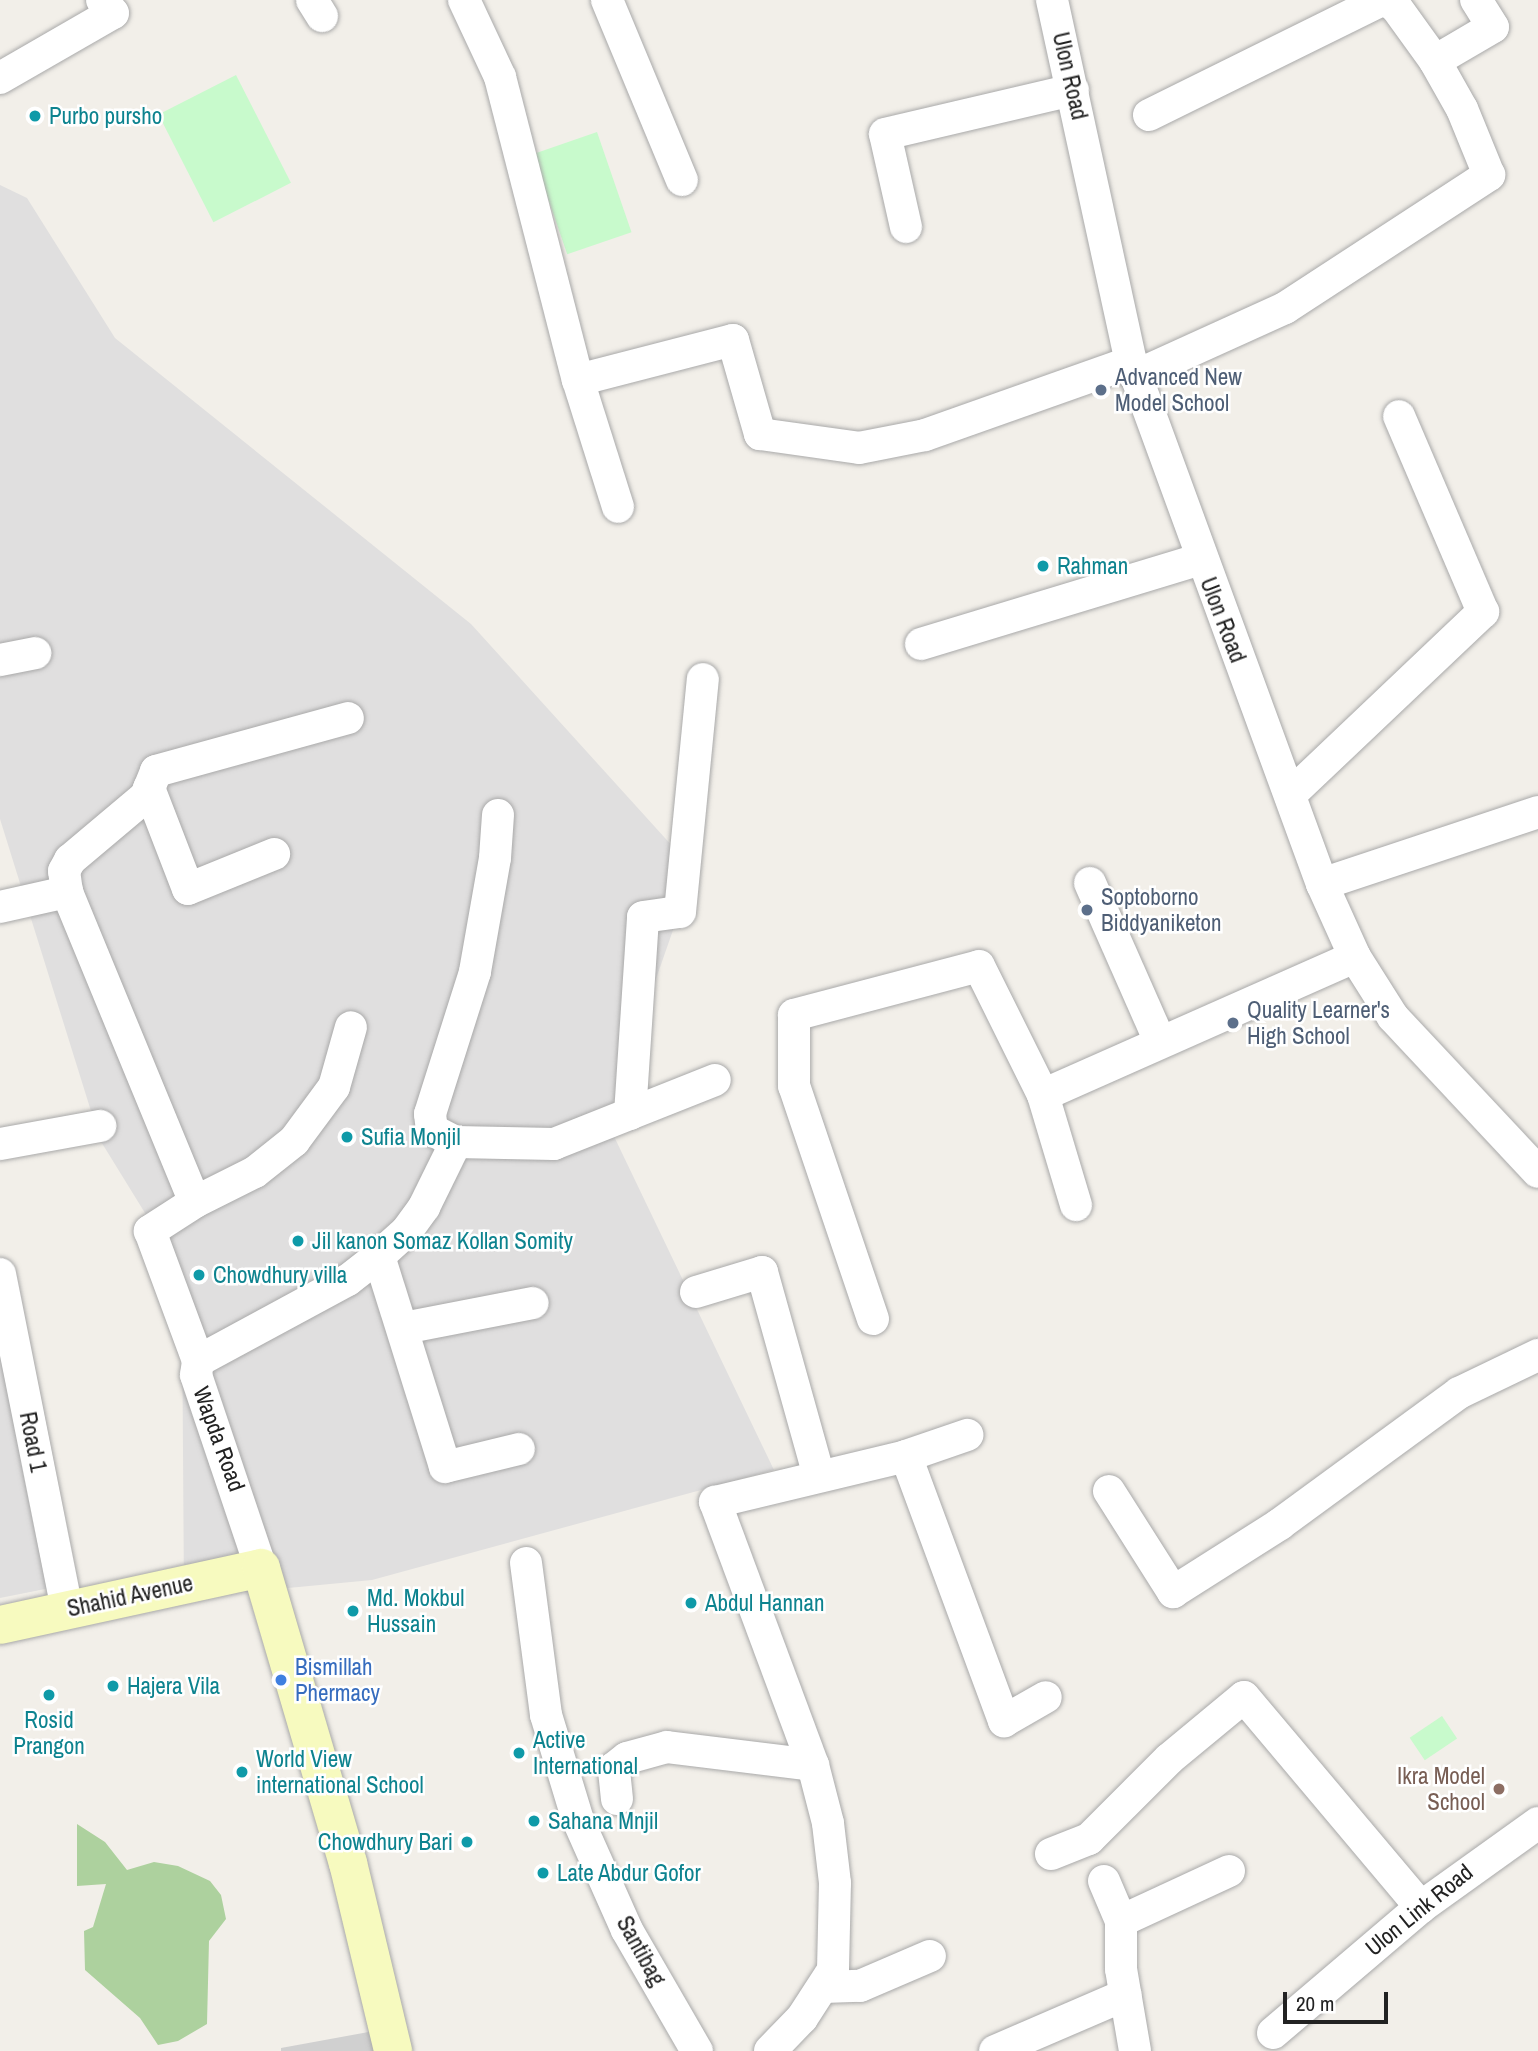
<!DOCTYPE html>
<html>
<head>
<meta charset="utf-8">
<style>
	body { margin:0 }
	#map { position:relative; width:1538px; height:2051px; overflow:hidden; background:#f2efe9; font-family:"Archivo Narrow",sans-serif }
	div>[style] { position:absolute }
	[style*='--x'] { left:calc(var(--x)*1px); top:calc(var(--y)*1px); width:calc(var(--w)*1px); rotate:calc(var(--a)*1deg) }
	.residential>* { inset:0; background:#e0dfdf }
	.religious>* { inset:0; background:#d0d0d0 }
	.forest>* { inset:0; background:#add19e }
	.park>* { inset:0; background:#c8facc; transform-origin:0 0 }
	.roads { filter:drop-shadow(0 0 2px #a9a9a9) drop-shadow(0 0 2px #a9a9a9) }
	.street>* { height:32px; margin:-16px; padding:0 16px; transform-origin:16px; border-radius:16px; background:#fff }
	.secondary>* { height:38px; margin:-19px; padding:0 19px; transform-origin:19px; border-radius:19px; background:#f7fabf }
	.dots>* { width:19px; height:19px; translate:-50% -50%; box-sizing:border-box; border:4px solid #fff; border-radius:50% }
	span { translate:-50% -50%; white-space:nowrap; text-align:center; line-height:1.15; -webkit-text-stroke:5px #fff; paint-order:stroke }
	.street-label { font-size:23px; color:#222 }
	.culture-label { font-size:23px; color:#0d838f }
	.left { translate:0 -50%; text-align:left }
	.right { translate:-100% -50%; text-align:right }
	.service-label { font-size:23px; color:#4e5e75 }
	.shop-label { font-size:23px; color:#366cbe }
	.education-label { font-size:23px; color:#785e54 }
	.scale { position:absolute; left:1283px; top:1992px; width:105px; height:32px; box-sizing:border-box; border:4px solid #222; border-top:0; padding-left:9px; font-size:21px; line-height:24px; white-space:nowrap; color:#222; -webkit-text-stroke:5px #fff; paint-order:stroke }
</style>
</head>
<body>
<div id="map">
	<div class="residential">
		<i style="clip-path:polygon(0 185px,27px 198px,115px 338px,471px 624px,694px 870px,613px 1102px,610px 1128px,774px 1470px,372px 1580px,184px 1598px,182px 1305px,153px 1226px,100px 1140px,0 819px)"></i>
		<i style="clip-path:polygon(0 1326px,50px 1588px,0 1598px)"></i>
	</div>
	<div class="religious">
		<i style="clip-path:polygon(374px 2031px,379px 2051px,281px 2051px,281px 2048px)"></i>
	</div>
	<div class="forest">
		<i style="clip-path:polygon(77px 1824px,105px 1842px,127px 1870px,154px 1862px,178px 1866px,210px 1881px,221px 1895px,226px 1919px,209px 1941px,207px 2024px,178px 2041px,158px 2045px,140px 2018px,85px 1970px,84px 1931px,93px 1927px,106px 1884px,77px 1886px)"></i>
	</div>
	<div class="park">
		<i style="left:236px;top:75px;width:121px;height:87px;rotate:63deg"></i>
		<i style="left:597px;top:132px;width:106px;height:68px;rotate:71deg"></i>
		<i style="left:1442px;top:1716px;width:27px;height:39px;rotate:56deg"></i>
	</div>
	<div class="roads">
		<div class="street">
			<i style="--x:312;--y:0;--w:19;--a:58"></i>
			<i style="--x:464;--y:0;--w:85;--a:64.9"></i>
			<i style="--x:500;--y:77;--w:313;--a:75.6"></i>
			<i style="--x:578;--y:380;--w:133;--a:72.5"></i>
			<i style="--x:607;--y:0;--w:195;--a:67.4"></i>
			<i style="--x:1052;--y:0;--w:371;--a:77.7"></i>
			<i style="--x:1131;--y:362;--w:556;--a:69.9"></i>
			<i style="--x:1322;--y:884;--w:80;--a:65.7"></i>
			<i style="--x:1355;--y:957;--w:71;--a:57.7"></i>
			<i style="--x:1393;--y:1017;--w:212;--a:46.9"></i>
			<i style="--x:1435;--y:61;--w:67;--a:-30.4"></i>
			<i style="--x:1493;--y:27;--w:32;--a:-122"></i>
			<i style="--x:0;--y:78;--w:130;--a:-29.9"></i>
			<i style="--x:113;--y:13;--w:17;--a:-130"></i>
			<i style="--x:1149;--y:115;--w:260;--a:-26.3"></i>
			<i style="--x:906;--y:227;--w:95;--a:-102.7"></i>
			<i style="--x:885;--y:134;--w:193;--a:-13.2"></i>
			<i style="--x:1135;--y:376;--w:165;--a:-24.4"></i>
			<i style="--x:1285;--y:308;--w:244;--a:-33.1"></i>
			<i style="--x:1489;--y:175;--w:71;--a:-112.2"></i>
			<i style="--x:1462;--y:109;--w:55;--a:-119.4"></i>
			<i style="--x:1435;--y:61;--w:67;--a:-125.8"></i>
			<i style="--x:1396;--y:7;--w:12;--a:-145"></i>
			<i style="--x:578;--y:380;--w:160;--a:-14.5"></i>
			<i style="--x:733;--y:340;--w:98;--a:74"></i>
			<i style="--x:760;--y:434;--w:100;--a:8"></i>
			<i style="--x:859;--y:448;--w:67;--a:-11.1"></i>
			<i style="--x:925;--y:435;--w:219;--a:-19.5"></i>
			<i style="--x:921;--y:644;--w:292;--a:-16.9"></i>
			<i style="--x:0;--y:660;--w:36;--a:-11"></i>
			<i style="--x:149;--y:788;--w:108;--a:68.9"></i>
			<i style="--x:188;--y:889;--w:93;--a:-22.1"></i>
			<i style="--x:1291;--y:794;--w:265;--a:-43.5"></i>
			<i style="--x:1483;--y:612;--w:213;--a:-113.2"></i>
			<i style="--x:498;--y:815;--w:43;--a:94"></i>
			<i style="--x:495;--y:858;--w:116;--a:100"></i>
			<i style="--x:475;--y:972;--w:149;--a:107.6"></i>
			<i style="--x:430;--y:1114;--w:16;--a:83"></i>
			<i style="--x:432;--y:1130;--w:27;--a:27"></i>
			<i style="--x:456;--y:1142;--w:98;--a:1.2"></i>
			<i style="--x:554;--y:1144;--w:173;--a:-21.7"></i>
			<i style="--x:1090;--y:883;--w:174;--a:66.2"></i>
			<i style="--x:1322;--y:884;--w:228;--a:-18.4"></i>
			<i style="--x:67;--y:892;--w:21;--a:-98"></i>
			<i style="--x:64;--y:871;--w:13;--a:-61"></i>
			<i style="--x:70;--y:860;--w:99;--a:-40.1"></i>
			<i style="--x:146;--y:796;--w:27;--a:-68"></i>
			<i style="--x:156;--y:771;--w:199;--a:-15.4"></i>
			<i style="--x:0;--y:907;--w:69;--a:-12.6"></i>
			<i style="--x:67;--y:892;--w:335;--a:67.6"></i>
			<i style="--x:195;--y:1202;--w:54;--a:147.2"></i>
			<i style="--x:150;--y:1231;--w:139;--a:69.7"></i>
			<i style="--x:198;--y:1361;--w:14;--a:98"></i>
			<i style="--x:196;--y:1375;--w:204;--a:71.4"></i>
			<i style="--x:1043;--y:1095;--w:115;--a:73.3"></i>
			<i style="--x:630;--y:1114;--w:197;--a:-86.2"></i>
			<i style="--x:643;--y:917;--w:37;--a:-8"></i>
			<i style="--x:680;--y:912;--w:234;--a:-84.4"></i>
			<i style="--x:0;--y:1144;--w:102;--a:-10.2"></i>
			<i style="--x:195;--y:1202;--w:67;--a:-26.6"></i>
			<i style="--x:255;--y:1172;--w:50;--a:-38.5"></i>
			<i style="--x:294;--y:1141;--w:67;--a:-53.5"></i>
			<i style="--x:334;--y:1087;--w:62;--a:-74.2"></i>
			<i style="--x:379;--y:1256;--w:221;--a:72.6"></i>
			<i style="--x:445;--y:1467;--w:76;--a:-13.7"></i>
			<i style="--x:0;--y:1274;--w:343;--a:78.7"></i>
			<i style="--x:696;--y:1292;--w:69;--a:-16.9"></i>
			<i style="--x:762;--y:1272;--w:212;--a:74.4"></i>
			<i style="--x:873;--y:1319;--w:246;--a:-108.7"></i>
			<i style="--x:794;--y:1086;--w:71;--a:-90"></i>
			<i style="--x:794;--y:1015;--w:191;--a:-14.8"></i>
			<i style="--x:979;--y:966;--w:144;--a:63.6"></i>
			<i style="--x:1043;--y:1095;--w:341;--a:-23.9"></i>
			<i style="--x:404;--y:1328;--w:131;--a:-11"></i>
			<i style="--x:198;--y:1361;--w:170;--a:-28.4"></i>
			<i style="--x:348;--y:1280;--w:39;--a:-38"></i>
			<i style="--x:379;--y:1256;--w:36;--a:-42"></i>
			<i style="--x:406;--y:1232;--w:31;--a:-54"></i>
			<i style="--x:424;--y:1207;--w:72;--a:-63.8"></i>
			<i style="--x:906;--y:1456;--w:283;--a:69.7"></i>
			<i style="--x:1004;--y:1721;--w:48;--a:-29.7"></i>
			<i style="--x:1109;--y:1491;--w:120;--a:57.6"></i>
			<i style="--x:1173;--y:1592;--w:127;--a:-32.4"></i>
			<i style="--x:1280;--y:1524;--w:222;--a:-36.2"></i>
			<i style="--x:1459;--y:1393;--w:88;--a:-25.7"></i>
			<i style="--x:526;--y:1563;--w:153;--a:82.5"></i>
			<i style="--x:546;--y:1715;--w:110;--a:73.1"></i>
			<i style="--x:578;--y:1820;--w:120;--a:66"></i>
			<i style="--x:627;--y:1930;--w:140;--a:60"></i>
			<i style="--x:617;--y:1799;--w:31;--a:-96"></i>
			<i style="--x:614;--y:1768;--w:16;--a:-38"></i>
			<i style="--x:627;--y:1758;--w:41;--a:-15.4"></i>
			<i style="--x:667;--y:1747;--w:147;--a:7"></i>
			<i style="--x:1051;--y:1854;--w:41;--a:-21.5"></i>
			<i style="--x:1089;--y:1839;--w:113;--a:-45"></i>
			<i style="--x:1169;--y:1759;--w:97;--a:-39.6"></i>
			<i style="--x:1244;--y:1697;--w:275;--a:49.9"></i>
			<i style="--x:1104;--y:1881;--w:43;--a:67"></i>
			<i style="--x:1121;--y:1921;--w:48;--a:90"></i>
			<i style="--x:1121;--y:1969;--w:83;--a:80.3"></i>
			<i style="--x:1121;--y:1921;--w:119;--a:-24.8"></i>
			<i style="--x:823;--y:1987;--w:37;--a:-2"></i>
			<i style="--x:860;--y:1986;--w:76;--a:-23.2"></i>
			<i style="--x:1273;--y:2033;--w:194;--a:-40.4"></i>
			<i style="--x:1421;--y:1907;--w:144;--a:-35.7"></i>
			<i style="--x:770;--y:2051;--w:46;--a:-45.9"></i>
			<i style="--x:802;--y:2018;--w:57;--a:-57.1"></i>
			<i style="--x:833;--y:1970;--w:87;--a:-88.7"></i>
			<i style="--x:835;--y:1883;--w:60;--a:-96.7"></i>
			<i style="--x:828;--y:1823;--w:60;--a:-104.5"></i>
			<i style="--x:813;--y:1765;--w:281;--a:-110.4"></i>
			<i style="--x:715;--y:1502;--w:196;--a:-13.5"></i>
			<i style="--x:906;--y:1456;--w:65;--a:-19"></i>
			<i style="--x:995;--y:2051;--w:142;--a:-23.3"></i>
		</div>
		<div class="secondary">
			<i style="--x:0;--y:1625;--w:267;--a:-12.3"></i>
			<i style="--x:261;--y:1568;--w:308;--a:73.6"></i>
			<i style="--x:348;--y:1863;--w:193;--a:76.5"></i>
		</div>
	</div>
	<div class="dots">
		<i style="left:35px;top:116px;background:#0f9aa8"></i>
		<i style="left:1101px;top:390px;background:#5c6f8a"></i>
		<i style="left:1043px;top:566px;background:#0f9aa8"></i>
		<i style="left:1087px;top:910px;background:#5c6f8a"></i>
		<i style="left:1233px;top:1023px;background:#5c6f8a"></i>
		<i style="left:347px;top:1137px;background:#0f9aa8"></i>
		<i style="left:298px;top:1241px;background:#0f9aa8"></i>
		<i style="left:199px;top:1275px;background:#0f9aa8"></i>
		<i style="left:691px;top:1603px;background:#0f9aa8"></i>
		<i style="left:353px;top:1611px;background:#0f9aa8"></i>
		<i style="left:281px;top:1680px;background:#3f7fe0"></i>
		<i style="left:113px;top:1686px;background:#0f9aa8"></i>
		<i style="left:49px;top:1695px;background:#0f9aa8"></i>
		<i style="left:519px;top:1753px;background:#0f9aa8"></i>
		<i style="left:242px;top:1772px;background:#0f9aa8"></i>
		<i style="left:1499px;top:1789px;background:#8d6e63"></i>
		<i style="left:534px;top:1821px;background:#0f9aa8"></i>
		<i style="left:467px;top:1842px;background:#0f9aa8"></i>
		<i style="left:543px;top:1873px;background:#0f9aa8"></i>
	</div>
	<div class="street-label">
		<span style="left:1070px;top:76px;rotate:77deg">Ulon Road</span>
		<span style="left:1223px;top:620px;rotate:69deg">Ulon Road</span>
		<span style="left:219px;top:1439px;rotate:70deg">Wapda Road</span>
		<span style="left:33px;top:1442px;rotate:79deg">Road 1</span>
		<span style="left:130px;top:1596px;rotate:-12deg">Shahid Avenue</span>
		<span style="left:1419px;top:1910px;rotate:-39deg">Ulon Link Road</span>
		<span style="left:641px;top:1951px;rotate:61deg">Santibag</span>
	</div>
	<div class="culture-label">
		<span class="left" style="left:49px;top:116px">Purbo pursho</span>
		<span class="left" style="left:1057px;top:566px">Rahman</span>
		<span class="left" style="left:361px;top:1137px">Sufia Monjil</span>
		<span class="left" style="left:312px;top:1241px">Jil kanon Somaz Kollan Somity</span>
		<span class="left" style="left:213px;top:1275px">Chowdhury villa</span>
		<span class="left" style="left:367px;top:1611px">Md. Mokbul<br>Hussain</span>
		<span class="left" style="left:705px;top:1603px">Abdul Hannan</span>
		<span class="left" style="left:127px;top:1686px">Hajera Vila</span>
		<span style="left:49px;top:1733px">Rosid<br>Prangon</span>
		<span class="left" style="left:533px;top:1753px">Active<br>International</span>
		<span class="left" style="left:256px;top:1772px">World View<br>international School</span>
		<span class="left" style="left:548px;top:1821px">Sahana Mnjil</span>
		<span class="right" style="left:453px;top:1842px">Chowdhury Bari</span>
		<span class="left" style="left:557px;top:1873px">Late Abdur Gofor</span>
	</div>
	<div class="service-label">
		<span class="left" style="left:1115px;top:390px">Advanced New<br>Model School</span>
		<span class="left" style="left:1101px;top:910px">Soptoborno<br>Biddyaniketon</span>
		<span class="left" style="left:1247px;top:1023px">Quality Learner's<br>High School</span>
	</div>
	<div class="shop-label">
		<span class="left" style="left:295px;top:1680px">Bismillah<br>Phermacy</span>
	</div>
	<div class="education-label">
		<span class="right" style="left:1485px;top:1789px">Ikra Model<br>School</span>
	</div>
	<div class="scale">20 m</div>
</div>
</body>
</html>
